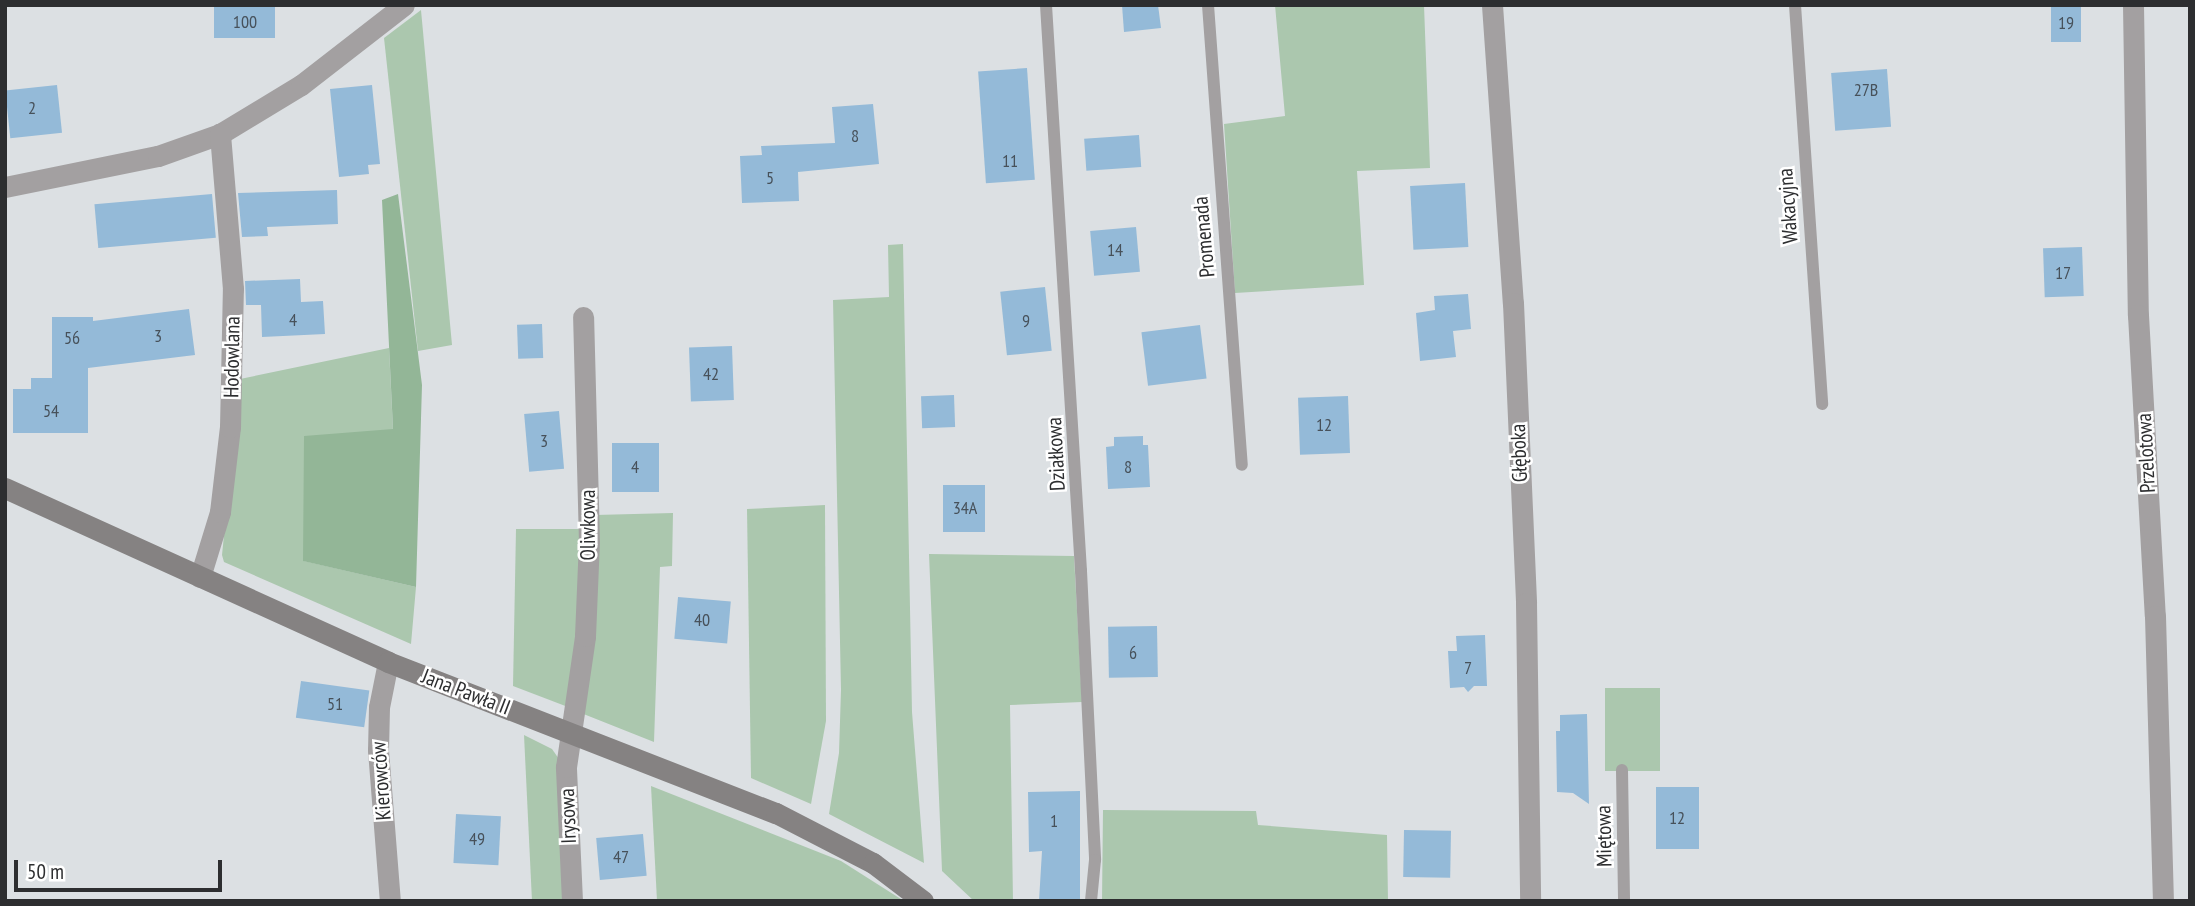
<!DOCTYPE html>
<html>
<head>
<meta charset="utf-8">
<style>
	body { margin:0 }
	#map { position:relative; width:2195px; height:906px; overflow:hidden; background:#dce0e3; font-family:"PT Sans Narrow",sans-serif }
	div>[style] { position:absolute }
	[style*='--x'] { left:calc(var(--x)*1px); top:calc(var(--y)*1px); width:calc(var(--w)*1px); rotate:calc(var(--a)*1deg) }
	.green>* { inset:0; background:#abc7ae; transform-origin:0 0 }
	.forest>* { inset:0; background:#93b697 }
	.building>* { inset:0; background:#94bad8; transform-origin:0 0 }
	.lane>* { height:12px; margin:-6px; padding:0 6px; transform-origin:6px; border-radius:6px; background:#a3a0a1 }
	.street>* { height:21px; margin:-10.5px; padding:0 10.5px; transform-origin:10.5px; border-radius:10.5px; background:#a3a0a1 }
	.secondary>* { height:21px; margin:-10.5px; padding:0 10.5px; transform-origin:10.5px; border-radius:10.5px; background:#858282 }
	span { translate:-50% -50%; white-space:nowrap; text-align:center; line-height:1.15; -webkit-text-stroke:5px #fff; paint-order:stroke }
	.number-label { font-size:18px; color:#47515a }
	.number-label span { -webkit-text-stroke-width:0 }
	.street-label { font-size:21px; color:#2d2e30 }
	.frame { position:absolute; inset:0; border:7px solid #2d2e30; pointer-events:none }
	.scale { position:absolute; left:14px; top:860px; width:208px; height:32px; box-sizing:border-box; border:4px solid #2d2e30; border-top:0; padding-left:9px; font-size:21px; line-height:24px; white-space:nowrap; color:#2d2e30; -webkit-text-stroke:5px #fff; paint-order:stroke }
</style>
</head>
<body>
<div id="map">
	<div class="green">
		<i style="clip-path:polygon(1275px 5px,1424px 5px,1430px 168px,1357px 171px,1364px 285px,1235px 293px,1224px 124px,1285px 116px)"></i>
		<i style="clip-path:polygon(421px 10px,452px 345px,418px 351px,384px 38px)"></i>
		<i style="clip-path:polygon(903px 244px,912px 712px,924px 863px,829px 814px,839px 753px,841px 690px,833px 300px,889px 297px,888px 245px)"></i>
		<i style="clip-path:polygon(389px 348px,393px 430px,304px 561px,416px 587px,411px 644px,224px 562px,222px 555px,240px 379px)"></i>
		<i style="clip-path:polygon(825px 505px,826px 721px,811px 804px,751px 778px,747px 509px)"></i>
		<i style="clip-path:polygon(673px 513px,672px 566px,660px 567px,654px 742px,581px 713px,595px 515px)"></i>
		<i style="clip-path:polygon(516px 529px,579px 529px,579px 633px,568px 707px,513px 686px)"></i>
		<i style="clip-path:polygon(929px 554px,1074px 556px,1082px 702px,1010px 705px,1013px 901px,974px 901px,942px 871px)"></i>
		<i style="left:1605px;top:688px;width:55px;height:83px"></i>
		<i style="clip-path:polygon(524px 735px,552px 749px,559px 759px,564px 901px,532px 901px)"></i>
		<i style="clip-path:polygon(651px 786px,841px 861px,904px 901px,657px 901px)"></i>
		<i style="clip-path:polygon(1103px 810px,1256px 811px,1258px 825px,1387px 835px,1388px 901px,1102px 901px)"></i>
	</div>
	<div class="forest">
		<i style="clip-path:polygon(398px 194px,422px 385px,416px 587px,303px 561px,304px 436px,393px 429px,382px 200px)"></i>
	</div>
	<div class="building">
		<i style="left:214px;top:5px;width:61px;height:33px"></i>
		<i style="clip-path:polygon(1122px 5px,1158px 5px,1161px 28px,1124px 32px)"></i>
		<i style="left:2051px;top:5px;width:30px;height:37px"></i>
		<i style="left:1027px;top:68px;width:112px;height:49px;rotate:86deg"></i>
		<i style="left:1887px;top:69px;width:58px;height:56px;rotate:86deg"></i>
		<i style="left:57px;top:85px;width:48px;height:52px;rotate:84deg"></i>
		<i style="clip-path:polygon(372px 85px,380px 164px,368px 165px,369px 174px,339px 177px,330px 89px)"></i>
		<i style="clip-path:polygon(873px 104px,879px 164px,798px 172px,799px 201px,742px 203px,740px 156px,762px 155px,761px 146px,835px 143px,832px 107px)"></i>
		<i style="left:1139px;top:135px;width:32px;height:55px;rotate:86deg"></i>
		<i style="left:1465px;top:183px;width:64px;height:55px;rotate:87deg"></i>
		<i style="clip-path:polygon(337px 190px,338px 224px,267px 227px,268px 236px,242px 237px,238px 193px)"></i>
		<i style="left:212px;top:194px;width:44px;height:118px;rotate:85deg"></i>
		<i style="left:1136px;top:227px;width:45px;height:46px;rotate:85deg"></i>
		<i style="left:2082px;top:247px;width:49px;height:39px;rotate:88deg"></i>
		<i style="clip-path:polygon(300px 279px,301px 302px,323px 301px,325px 334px,262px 337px,261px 305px,246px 305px,245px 281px)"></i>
		<i style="left:1045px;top:287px;width:64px;height:45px;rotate:84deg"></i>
		<i style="clip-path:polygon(1468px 294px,1471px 329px,1453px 331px,1456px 357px,1420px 361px,1416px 313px,1435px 310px,1434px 296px)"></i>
		<i style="clip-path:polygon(189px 309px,195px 355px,88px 368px,88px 433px,13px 433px,13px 389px,31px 389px,31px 378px,52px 378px,52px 317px,93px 317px,93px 321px)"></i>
		<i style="left:542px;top:324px;width:34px;height:25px;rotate:88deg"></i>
		<i style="left:1200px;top:325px;width:54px;height:59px;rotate:83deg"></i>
		<i style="left:732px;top:346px;width:54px;height:43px;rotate:88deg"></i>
		<i style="left:954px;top:395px;width:32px;height:33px;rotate:88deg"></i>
		<i style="left:1348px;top:396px;width:57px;height:50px;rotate:88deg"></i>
		<i style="left:559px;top:411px;width:58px;height:35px;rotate:85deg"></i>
		<i style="clip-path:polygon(1143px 436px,1143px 445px,1148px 445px,1150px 487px,1108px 489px,1106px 447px,1114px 446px,1114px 437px)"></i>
		<i style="left:612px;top:443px;width:47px;height:49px"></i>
		<i style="left:943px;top:485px;width:42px;height:47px"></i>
		<i style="left:678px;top:597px;width:53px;height:42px;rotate:5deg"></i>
		<i style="left:1157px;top:626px;width:51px;height:49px;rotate:89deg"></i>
		<i style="clip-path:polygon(1485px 635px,1487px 686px,1474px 686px,1468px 692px,1464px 687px,1450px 688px,1448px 651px,1457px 651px,1456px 636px)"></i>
		<i style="left:301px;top:681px;width:69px;height:37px;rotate:8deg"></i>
		<i style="clip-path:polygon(1587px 714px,1589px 804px,1573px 793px,1557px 792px,1556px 731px,1560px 731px,1560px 715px)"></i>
		<i style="left:1656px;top:787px;width:43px;height:62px"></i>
		<i style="clip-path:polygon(1080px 791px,1080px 901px,1039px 901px,1042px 851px,1029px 852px,1028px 792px)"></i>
		<i style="left:456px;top:814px;width:45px;height:49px;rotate:3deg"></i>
		<i style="left:1404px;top:830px;width:47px;height:47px;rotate:1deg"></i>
		<i style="left:643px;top:834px;width:42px;height:47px;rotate:85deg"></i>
	</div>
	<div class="lane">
		<i style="--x:1046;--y:5;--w:567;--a:86.46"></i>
		<i style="--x:1081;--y:571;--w:289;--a:87.2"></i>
		<i style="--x:1095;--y:860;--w:41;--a:95.6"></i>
		<i style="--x:1208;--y:5;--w:461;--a:85.8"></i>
		<i style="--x:1795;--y:5;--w:400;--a:86.1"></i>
		<i style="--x:1622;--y:770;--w:131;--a:89.1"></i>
	</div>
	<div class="street">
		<i style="--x:1492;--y:5;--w:299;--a:86"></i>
		<i style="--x:1513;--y:303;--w:300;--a:87.5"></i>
		<i style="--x:1526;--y:603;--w:298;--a:89.2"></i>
		<i style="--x:2133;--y:5;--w:310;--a:89.1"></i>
		<i style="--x:2138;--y:315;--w:301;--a:86.8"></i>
		<i style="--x:2155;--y:616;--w:285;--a:88.4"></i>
		<i style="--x:5;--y:187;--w:156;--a:-11.5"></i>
		<i style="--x:158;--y:156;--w:66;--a:-19.5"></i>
		<i style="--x:220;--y:134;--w:95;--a:-31.2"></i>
		<i style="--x:301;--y:85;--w:130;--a:-37.8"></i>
		<i style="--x:200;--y:577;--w:68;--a:-72.9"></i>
		<i style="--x:220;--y:512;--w:86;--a:-83.3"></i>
		<i style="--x:230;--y:427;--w:138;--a:-88.8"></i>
		<i style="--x:233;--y:289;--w:156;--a:-94.8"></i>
		<i style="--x:388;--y:662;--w:46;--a:101.3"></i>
		<i style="--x:379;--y:707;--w:43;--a:91.3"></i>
		<i style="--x:378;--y:750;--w:151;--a:85.5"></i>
		<i style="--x:572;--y:901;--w:134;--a:-92.6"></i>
		<i style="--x:566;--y:767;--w:132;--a:-81.7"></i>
		<i style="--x:585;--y:636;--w:94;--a:-87.6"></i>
		<i style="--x:589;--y:542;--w:225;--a:-91.5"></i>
	</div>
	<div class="secondary">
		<i style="--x:5;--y:488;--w:421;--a:24.4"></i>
		<i style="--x:388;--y:662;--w:416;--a:21.3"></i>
		<i style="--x:776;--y:813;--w:109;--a:27.3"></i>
		<i style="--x:873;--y:863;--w:63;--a:37.2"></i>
	</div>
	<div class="number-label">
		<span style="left:245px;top:22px">100</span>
		<span style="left:2066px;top:23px">19</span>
		<span style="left:1866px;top:90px">27B</span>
		<span style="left:32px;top:108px">2</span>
		<span style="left:855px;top:136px">8</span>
		<span style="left:1010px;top:161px">11</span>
		<span style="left:770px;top:178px">5</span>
		<span style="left:1115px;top:250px">14</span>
		<span style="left:2063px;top:273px">17</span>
		<span style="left:293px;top:320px">4</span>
		<span style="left:1026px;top:321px">9</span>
		<span style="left:158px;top:336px">3</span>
		<span style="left:72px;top:338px">56</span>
		<span style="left:711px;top:374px">42</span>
		<span style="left:51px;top:411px">54</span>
		<span style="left:1324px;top:425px">12</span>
		<span style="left:544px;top:441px">3</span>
		<span style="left:635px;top:467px">4</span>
		<span style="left:1128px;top:467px">8</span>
		<span style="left:965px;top:508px">34A</span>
		<span style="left:702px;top:620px">40</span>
		<span style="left:1133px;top:653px">6</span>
		<span style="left:1468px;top:668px">7</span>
		<span style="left:335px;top:704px">51</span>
		<span style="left:1677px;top:818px">12</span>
		<span style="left:1054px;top:821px">1</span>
		<span style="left:477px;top:839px">49</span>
		<span style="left:621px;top:857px">47</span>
	</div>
	<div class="street-label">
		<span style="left:1788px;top:206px;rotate:-94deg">Wakacyjna</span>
		<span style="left:1204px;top:237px;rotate:-95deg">Promenada</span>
		<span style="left:232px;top:357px;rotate:-89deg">Hodowlana</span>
		<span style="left:1519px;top:453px;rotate:-92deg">Głęboka</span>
		<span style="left:2146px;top:453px;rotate:-93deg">Przelotowa</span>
		<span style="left:1056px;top:454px;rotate:-93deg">Działkowa</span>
		<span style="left:588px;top:525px;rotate:-90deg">Oliwkowa</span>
		<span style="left:466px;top:692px;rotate:21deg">Jana Pawła II</span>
		<span style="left:381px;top:781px;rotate:-94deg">Kierowców</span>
		<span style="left:568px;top:816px;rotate:-92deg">Irysowa</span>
		<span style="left:1604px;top:836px;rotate:-91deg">Miętowa</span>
	</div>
	<div class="frame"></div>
	<div class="scale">50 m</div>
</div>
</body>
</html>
